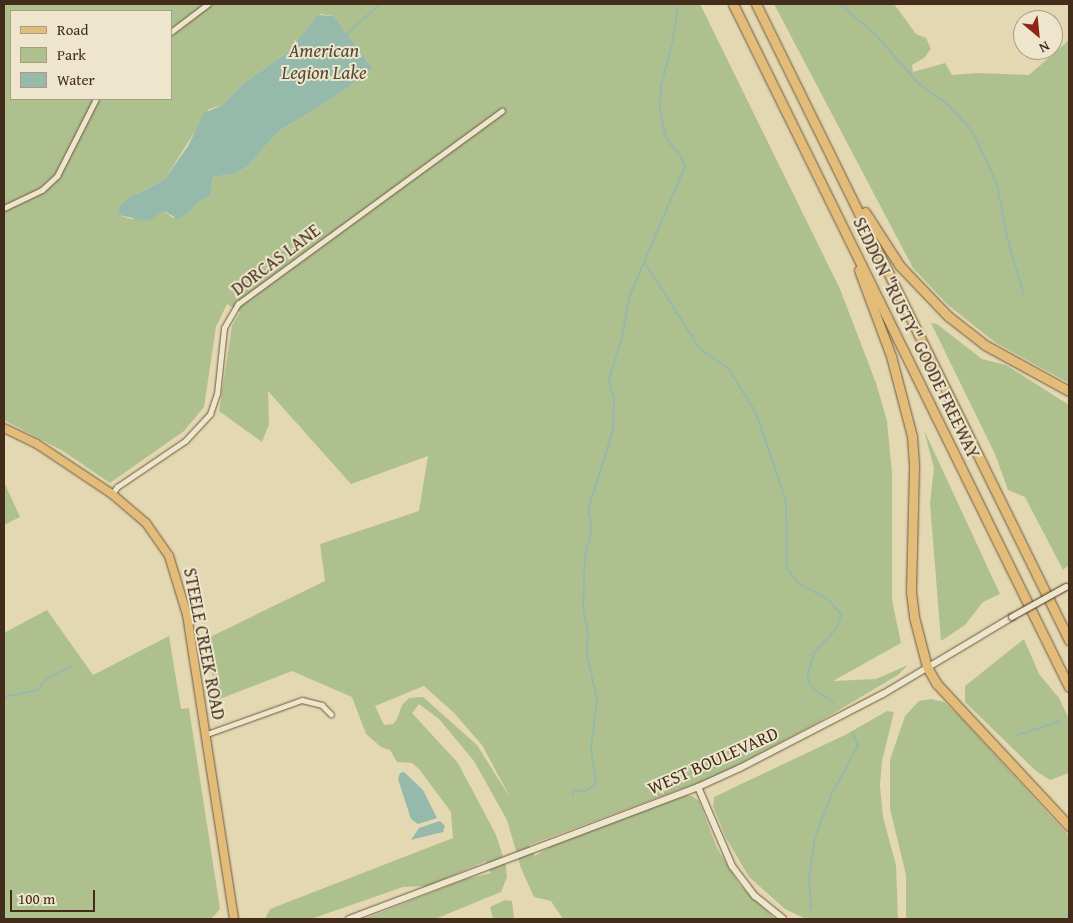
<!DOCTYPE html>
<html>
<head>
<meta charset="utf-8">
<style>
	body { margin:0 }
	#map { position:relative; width:1073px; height:923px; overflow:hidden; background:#e3d8b1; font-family:"Gentium Book Plus",serif }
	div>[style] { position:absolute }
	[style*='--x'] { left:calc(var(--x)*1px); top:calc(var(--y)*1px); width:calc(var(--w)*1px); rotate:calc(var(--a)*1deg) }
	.green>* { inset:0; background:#afc08f }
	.water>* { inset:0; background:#95baac }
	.stream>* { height:2px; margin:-1px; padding:0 1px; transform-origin:1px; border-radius:1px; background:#95baac }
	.roads { filter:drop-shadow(0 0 1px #6c5740) drop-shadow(0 0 1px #6c5740) }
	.street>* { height:4.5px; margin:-2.25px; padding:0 2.25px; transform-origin:2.25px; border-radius:2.25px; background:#ede6cc }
	.secondary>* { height:6px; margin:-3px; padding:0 3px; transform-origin:3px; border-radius:3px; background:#ede6cc }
	.primary>* { height:8px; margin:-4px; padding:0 4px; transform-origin:4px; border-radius:4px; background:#e2bc78 }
	.highway>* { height:9px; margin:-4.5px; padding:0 4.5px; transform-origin:4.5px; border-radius:4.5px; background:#e2bc78 }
	.bridges { filter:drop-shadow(0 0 1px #442c1a) drop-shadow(0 0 1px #442c1a) }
	.secondary-bridge>* { height:6px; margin:-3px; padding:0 3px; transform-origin:3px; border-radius:3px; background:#ede6cc }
	span { translate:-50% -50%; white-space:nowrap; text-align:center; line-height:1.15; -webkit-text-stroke:4px #ede6cc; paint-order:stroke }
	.street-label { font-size:18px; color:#442c1a }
	.water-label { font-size:19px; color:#544837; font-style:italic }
	.frame { position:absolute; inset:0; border:5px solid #442c1a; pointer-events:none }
	.legend { position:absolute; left:10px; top:10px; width:162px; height:90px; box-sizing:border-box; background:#ede6cc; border:1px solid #a99c85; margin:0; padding:6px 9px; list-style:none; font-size:15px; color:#442c1a }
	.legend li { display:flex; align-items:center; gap:10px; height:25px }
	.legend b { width:25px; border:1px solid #a99c85 }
	.north { position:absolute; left:1013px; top:10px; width:50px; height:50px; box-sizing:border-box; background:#ede6cc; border:1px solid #a99c85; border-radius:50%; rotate:152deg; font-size:14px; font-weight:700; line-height:20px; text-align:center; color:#442c1a }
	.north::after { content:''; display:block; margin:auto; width:18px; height:22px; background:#8f2418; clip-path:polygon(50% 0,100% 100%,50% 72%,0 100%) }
	.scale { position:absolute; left:10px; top:890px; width:85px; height:22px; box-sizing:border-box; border:2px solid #442c1a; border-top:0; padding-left:6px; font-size:15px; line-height:18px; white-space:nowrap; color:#442c1a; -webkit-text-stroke:4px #ede6cc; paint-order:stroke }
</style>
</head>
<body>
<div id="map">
	<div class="green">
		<i style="clip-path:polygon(evenodd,4px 4px,700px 4px,840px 289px,876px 383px,887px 421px,892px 473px,892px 600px,901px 643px,833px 681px,876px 679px,908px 665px,898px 675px,817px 723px,719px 775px,529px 845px,535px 856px,553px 845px,684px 796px,692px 796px,699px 801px,717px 848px,739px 884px,775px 919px,563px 919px,551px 901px,534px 897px,521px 868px,507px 820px,474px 761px,439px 719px,419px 704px,412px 713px,458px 763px,496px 835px,506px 866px,507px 877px,501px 892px,435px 919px,364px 919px,466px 879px,491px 873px,486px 861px,428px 886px,403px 887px,311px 919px,265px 919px,270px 909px,453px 838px,451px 812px,419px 769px,412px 763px,397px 762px,390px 750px,381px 747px,366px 734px,352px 697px,292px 671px,217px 700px,206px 639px,325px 581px,320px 544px,419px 511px,428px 456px,351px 484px,268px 391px,269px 424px,262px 442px,219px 411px,232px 326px,240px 312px,227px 304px,216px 327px,204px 407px,184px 431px,110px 483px,63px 451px,4px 420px,4px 4px,11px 11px,171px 11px,171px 99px,11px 99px,11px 11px,4px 4px,320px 14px,334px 16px,371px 67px,369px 71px,339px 94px,278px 132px,247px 167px,234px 174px,213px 177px,211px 195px,197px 203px,190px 212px,173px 218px,164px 211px,131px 219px,118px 215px,136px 194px,165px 179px,209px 109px,223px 105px,244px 83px,288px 52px,320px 14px,4px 4px,424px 686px,454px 713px,482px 745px,511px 799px,477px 745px,423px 697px,409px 698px,402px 705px,397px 719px,393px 724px,384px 725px,375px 706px,424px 686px)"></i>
		<i style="clip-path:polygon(774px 4px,894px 4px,916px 34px,926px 38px,931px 49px,924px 58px,912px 65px,913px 72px,945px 63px,952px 75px,977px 73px,1029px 75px,1069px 40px,1069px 383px,996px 343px,948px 305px,913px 268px)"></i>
		<i style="clip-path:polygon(931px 323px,937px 324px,982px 359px,1006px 365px,1069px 405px,1069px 565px,1063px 570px,1025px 497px,1008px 490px,995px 454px)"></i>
		<i style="clip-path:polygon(924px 430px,1000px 594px,983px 602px,965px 625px,941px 641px,930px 503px,934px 468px)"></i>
		<i style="clip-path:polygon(4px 482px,20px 517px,4px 525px)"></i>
		<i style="clip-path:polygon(47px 610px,93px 675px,169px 636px,181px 709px,189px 708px,220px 909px,211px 919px,4px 919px,4px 633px)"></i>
		<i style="clip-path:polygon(1024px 639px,1039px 674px,1059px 698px,1069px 719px,1069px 773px,1050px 780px,1036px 771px,965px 702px,965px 686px)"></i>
		<i style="clip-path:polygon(931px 699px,944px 702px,959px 716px,1069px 836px,1069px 919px,906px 919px,906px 875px,890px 809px,890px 760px,905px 716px,919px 701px)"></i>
		<i style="clip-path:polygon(887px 711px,894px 712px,882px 761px,880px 786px,883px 817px,896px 865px,898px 919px,806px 919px,785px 909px,749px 877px,726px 838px,713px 806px,714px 797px,847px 734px)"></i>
		<i style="clip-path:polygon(505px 900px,512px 901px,514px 918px,493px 919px,490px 907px)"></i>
	</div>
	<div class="water">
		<i style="clip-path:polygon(318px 15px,334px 16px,372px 68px,369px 71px,339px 94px,278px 132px,247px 167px,234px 174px,213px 177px,211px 195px,197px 203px,190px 212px,178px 219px,164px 211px,148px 221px,118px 215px,119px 207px,129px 198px,165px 179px,188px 146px,204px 113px,223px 105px,244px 83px,288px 52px)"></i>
		<i style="clip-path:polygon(404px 772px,423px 790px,437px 818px,418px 824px,411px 819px,398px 779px,400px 773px)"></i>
		<i style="clip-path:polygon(440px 821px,445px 826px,443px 832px,411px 840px,419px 828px)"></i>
	</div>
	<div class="stream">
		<i style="--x:840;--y:4;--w:46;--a:40.6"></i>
		<i style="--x:875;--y:34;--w:65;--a:48.7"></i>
		<i style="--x:918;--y:83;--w:36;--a:36"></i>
		<i style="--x:947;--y:104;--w:38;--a:47"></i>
		<i style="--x:973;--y:132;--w:57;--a:65.2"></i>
		<i style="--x:997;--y:184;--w:55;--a:79.5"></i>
		<i style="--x:1007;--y:238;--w:59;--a:73.4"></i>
		<i style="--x:347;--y:34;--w:45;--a:-42.3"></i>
		<i style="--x:645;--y:263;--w:102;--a:57.4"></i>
		<i style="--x:700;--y:349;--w:34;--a:34"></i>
		<i style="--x:728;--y:368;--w:51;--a:57.9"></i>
		<i style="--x:755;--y:411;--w:94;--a:70.8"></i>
		<i style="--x:786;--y:500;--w:68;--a:89.2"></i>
		<i style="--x:787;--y:568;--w:19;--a:54"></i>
		<i style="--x:798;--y:583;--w:37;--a:29"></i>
		<i style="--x:830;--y:601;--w:18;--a:52"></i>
		<i style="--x:841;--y:615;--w:14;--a:107"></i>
		<i style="--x:837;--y:628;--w:34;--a:133"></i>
		<i style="--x:814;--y:653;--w:26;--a:106"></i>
		<i style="--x:807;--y:678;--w:13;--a:61"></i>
		<i style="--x:813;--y:689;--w:25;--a:32"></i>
		<i style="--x:4;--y:697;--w:35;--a:-12"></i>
		<i style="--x:38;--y:690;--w:12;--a:-55"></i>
		<i style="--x:45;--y:680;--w:30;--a:-28"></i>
		<i style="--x:1017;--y:735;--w:46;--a:-17.7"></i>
		<i style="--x:573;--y:795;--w:5;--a:-79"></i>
		<i style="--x:574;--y:790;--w:11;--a:5"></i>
		<i style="--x:585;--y:791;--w:13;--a:-32"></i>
		<i style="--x:596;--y:784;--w:37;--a:-98"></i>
		<i style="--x:591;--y:747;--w:48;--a:-82.9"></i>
		<i style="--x:597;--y:699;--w:45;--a:-102.8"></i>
		<i style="--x:587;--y:655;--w:24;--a:-88"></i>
		<i style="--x:588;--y:631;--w:24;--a:-102"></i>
		<i style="--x:583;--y:608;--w:52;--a:-87.8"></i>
		<i style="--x:585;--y:556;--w:30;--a:-76"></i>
		<i style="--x:592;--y:527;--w:17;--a:-103"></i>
		<i style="--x:588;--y:510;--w:84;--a:-72.6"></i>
		<i style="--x:613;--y:430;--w:31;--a:-88"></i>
		<i style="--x:614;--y:399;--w:20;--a:-105"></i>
		<i style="--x:609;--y:380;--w:49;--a:-73.4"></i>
		<i style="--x:623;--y:333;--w:39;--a:-80"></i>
		<i style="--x:630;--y:295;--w:140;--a:-66.9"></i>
		<i style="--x:685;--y:166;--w:11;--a:-112"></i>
		<i style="--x:681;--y:156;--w:23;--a:-131"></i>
		<i style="--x:666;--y:139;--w:29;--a:-102"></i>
		<i style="--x:660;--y:111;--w:25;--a:-88"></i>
		<i style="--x:661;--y:86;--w:48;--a:-75.4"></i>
		<i style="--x:673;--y:40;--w:36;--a:-82"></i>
		<i style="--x:811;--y:909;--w:32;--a:-94"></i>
		<i style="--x:809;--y:877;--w:40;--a:-81.5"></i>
		<i style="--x:815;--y:837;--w:47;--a:-68.9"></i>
		<i style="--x:832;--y:793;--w:54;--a:-61"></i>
		<i style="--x:858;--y:746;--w:15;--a:-113"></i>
	</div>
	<div class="roads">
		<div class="street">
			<i style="--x:171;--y:32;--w:46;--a:-37.1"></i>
			<i style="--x:4;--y:208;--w:42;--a:-25.3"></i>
			<i style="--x:42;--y:190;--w:21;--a:-43"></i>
			<i style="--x:57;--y:176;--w:86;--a:-63.1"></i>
			<i style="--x:112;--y:494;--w:9;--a:-54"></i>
			<i style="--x:117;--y:487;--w:82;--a:-34.1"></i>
			<i style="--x:185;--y:441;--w:37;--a:-47"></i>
			<i style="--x:210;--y:414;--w:21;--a:-71"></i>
			<i style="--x:217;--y:394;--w:66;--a:-83.9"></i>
			<i style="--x:224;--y:328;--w:28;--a:-60"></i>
			<i style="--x:238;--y:304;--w:327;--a:-36.2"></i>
			<i style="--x:207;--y:734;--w:101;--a:-19.7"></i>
			<i style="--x:302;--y:700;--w:21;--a:14"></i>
			<i style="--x:322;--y:705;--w:13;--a:45"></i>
		</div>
		<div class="secondary">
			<i style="--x:698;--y:787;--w:86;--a:66.7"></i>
			<i style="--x:732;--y:866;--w:38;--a:53"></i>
			<i style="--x:755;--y:896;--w:36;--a:39"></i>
			<i style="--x:349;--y:919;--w:373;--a:-20.7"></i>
			<i style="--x:698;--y:787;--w:46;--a:-24.3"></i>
			<i style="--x:740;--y:768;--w:161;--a:-27.4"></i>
			<i style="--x:883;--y:694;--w:150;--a:-30.8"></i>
		</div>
		<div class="primary">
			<i style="--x:4;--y:428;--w:37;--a:26"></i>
			<i style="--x:37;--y:444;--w:90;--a:33.7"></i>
			<i style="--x:112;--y:494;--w:45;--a:40.5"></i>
			<i style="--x:146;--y:523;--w:40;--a:55.1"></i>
			<i style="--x:169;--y:556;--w:62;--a:73"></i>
			<i style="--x:187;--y:615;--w:308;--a:81.2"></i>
		</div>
		<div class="highway">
			<i style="--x:733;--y:4;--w:761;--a:63.81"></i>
			<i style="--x:756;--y:4;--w:709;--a:63.8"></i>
			<i style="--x:865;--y:212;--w:64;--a:57.1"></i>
			<i style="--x:900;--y:266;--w:69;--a:46.2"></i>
			<i style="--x:948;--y:316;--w:47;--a:38.1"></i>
			<i style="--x:985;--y:345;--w:96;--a:28.7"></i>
			<i style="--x:859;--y:270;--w:92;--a:69.6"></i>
			<i style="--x:891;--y:356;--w:83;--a:75.3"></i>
			<i style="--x:912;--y:436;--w:31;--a:86"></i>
			<i style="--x:914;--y:467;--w:125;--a:91.4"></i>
			<i style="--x:911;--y:592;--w:25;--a:83"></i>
			<i style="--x:914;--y:617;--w:52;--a:75.4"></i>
			<i style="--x:927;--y:667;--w:20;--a:60"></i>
			<i style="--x:937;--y:684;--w:194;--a:47.1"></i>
		</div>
	</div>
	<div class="bridges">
		<div class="secondary-bridge">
			<i style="--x:1012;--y:617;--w:62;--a:-29.1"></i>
		</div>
	</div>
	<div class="street-label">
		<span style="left:276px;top:260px;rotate:-37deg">DORCAS LANE</span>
		<span style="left:916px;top:338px;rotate:64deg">SEDDON "RUSTY" GOODE FREEWAY</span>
		<span style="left:204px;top:644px;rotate:79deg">STEELE CREEK ROAD</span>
		<span style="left:713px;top:761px;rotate:-24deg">WEST BOULEVARD</span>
	</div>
	<div class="water-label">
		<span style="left:324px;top:62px">American<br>Legion Lake</span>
	</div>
	<div class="frame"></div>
	<ul class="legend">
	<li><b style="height:6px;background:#e2bc78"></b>Road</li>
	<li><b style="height:14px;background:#afc08f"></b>Park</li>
	<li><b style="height:14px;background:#95baac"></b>Water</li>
	</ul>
	<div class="north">N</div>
	<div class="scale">100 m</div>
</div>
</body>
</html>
